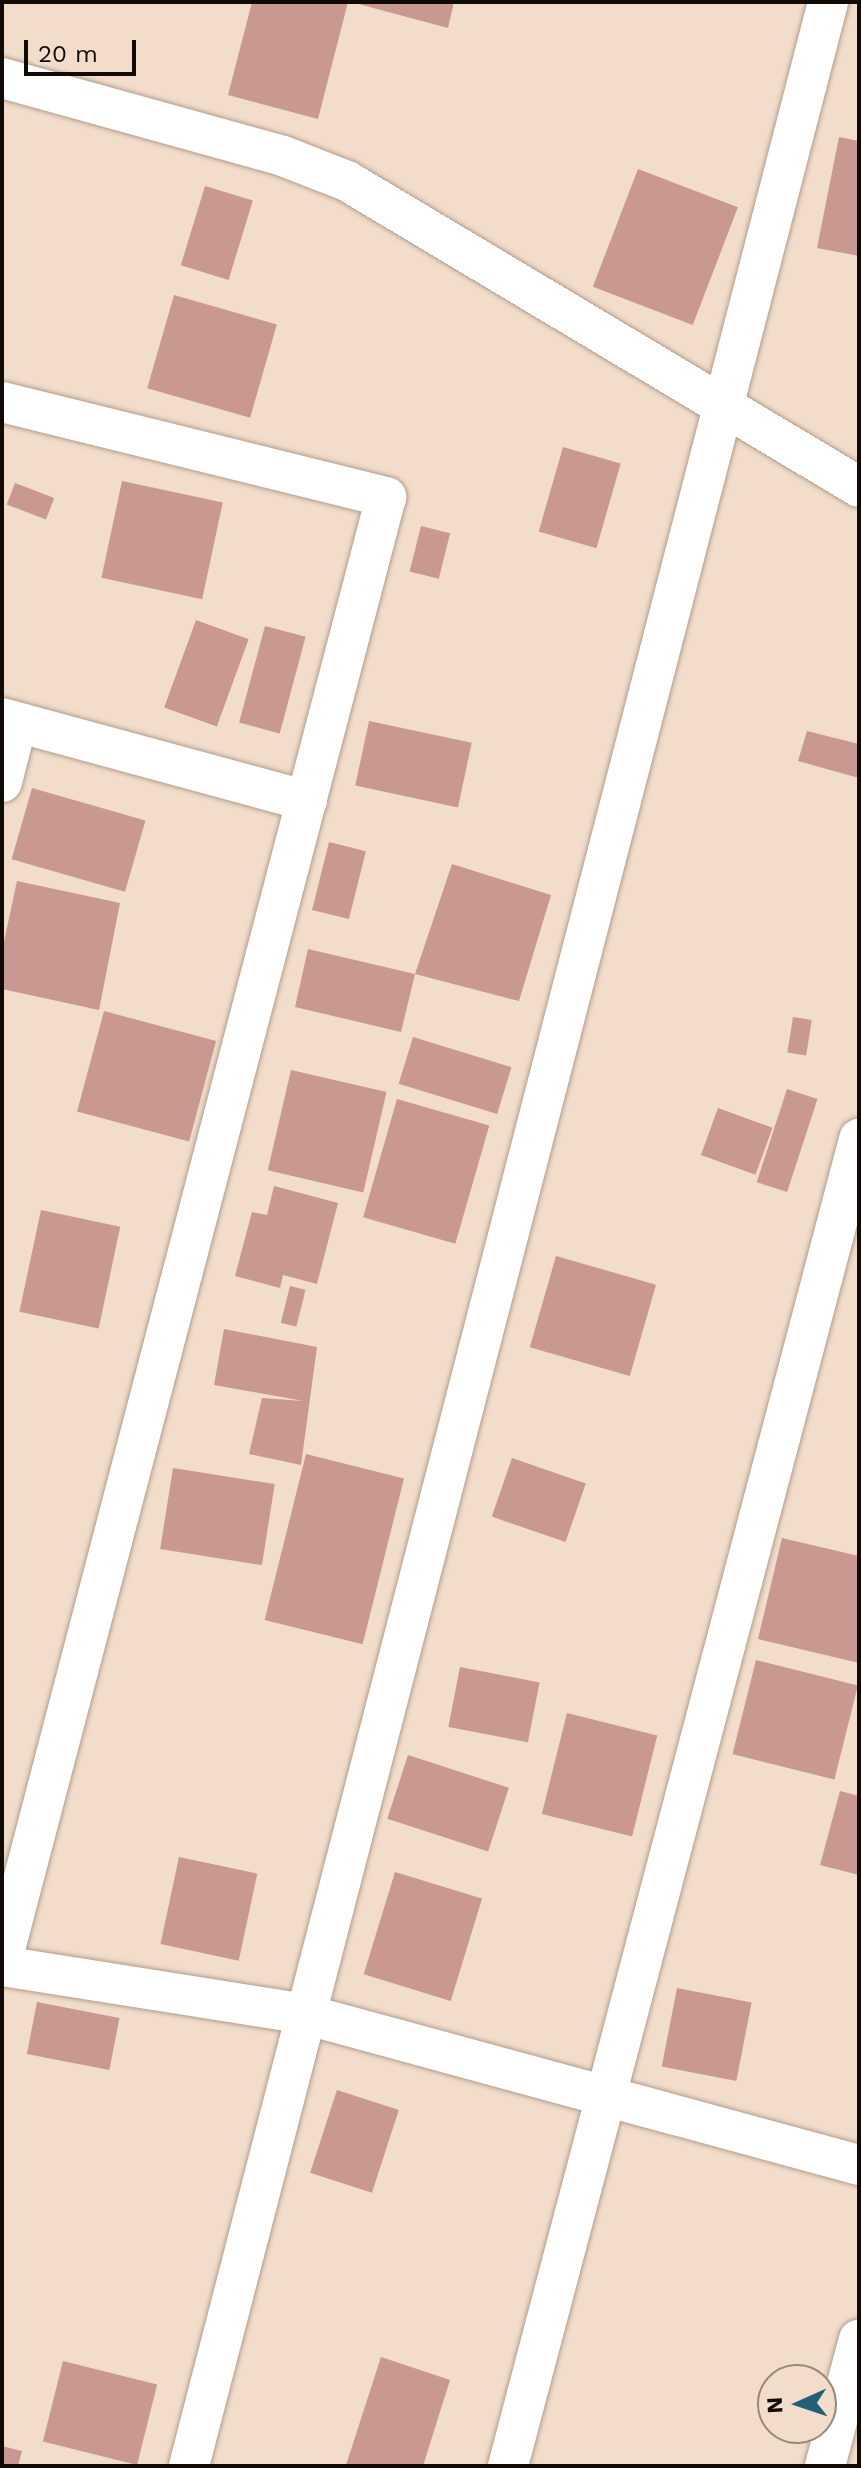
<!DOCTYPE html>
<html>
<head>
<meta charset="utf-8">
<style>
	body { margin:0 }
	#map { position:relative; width:861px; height:2468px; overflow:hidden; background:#f2dcca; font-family:"Work Sans",sans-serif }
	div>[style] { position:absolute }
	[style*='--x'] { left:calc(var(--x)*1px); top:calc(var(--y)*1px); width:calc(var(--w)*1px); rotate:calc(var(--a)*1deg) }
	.building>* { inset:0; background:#c99891; transform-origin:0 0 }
	.roads { filter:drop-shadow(0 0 2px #b29d8c) drop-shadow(0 0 2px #b29d8c) }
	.minor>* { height:40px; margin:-20px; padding:0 20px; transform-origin:20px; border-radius:20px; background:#fff }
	span { translate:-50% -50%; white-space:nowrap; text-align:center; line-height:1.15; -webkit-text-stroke:7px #f2dcca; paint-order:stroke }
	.frame { position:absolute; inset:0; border:4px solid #120b05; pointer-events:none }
	.north { position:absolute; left:757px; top:2364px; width:80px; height:80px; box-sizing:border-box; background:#f2dcca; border:2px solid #98887b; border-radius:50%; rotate:267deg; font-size:22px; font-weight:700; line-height:32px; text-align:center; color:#120b05 }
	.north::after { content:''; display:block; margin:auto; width:28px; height:36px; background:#226076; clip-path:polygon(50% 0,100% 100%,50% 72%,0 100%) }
	.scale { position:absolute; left:24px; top:40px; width:112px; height:36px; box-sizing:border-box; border:4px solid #120b05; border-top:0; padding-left:10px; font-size:24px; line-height:28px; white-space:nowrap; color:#120b05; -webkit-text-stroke:6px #f2dcca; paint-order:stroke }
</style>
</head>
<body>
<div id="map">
	<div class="building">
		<i style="clip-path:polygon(252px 2px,348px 2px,318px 119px,228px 95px)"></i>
		<i style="clip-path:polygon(351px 2px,454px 2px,448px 28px)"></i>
		<i style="clip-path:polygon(839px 137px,859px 141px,859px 256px,817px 248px)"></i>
		<i style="left:638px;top:169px;width:107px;height:126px;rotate:21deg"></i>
		<i style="left:205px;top:186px;width:50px;height:83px;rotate:17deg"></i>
		<i style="left:174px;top:295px;width:107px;height:97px;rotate:16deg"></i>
		<i style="left:563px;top:447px;width:60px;height:88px;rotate:16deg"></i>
		<i style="left:122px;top:481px;width:103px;height:99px;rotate:12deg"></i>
		<i style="left:15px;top:483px;width:42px;height:23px;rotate:21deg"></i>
		<i style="left:421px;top:526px;width:30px;height:47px;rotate:14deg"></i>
		<i style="left:196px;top:620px;width:56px;height:93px;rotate:20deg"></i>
		<i style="left:265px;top:626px;width:42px;height:100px;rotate:15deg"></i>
		<i style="left:369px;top:721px;width:105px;height:66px;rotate:12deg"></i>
		<i style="clip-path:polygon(807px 731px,859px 744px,859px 778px,798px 761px)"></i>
		<i style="left:32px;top:788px;width:118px;height:74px;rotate:16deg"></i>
		<i style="left:329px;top:842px;width:38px;height:70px;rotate:14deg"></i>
		<i style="clip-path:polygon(452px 864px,551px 895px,519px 1001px,415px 974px,401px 1032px,295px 1007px,308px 949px,415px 974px)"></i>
		<i style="clip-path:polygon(17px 881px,120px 903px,99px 1010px,2px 989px,2px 951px)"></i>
		<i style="left:104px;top:1011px;width:116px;height:104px;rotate:15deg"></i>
		<i style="left:793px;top:1017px;width:19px;height:36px;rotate:9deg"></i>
		<i style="left:413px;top:1037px;width:103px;height:49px;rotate:17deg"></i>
		<i style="left:291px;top:1070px;width:98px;height:103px;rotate:13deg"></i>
		<i style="left:787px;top:1089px;width:32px;height:98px;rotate:18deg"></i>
		<i style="left:397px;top:1099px;width:96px;height:123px;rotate:16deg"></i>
		<i style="left:718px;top:1108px;width:58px;height:50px;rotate:20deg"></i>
		<i style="clip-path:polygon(274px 1186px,338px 1203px,317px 1284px,283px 1275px,280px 1288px,235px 1276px,252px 1212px,267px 1215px)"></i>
		<i style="left:41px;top:1210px;width:81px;height:104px;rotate:12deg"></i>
		<i style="left:556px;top:1256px;width:104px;height:95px;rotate:16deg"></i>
		<i style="left:290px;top:1286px;width:16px;height:38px;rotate:14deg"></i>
		<i style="clip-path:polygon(224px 1329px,317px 1347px,301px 1465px,249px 1454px,262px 1398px,304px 1401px,214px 1385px)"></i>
		<i style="left:306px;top:1454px;width:101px;height:171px;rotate:14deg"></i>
		<i style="left:512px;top:1458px;width:78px;height:62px;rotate:19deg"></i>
		<i style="left:173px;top:1468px;width:103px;height:82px;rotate:9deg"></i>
		<i style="clip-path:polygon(782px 1538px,859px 1556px,859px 1663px,758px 1639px)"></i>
		<i style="left:756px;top:1660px;width:105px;height:97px;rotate:14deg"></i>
		<i style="left:460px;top:1667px;width:81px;height:61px;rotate:11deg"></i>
		<i style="left:567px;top:1713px;width:93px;height:104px;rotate:14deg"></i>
		<i style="left:408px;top:1755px;width:106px;height:67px;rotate:18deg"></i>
		<i style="clip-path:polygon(840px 1791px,859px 1796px,859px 1875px,820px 1865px)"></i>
		<i style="left:179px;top:1857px;width:80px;height:89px;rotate:12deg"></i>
		<i style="left:395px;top:1872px;width:91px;height:107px;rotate:17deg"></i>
		<i style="left:677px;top:1988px;width:76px;height:80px;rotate:11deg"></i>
		<i style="left:37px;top:2002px;width:84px;height:53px;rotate:11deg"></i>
		<i style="left:337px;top:2090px;width:65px;height:87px;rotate:18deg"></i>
		<i style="clip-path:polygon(381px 2357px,450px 2380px,423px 2466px,346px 2465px)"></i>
		<i style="left:63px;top:2361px;width:97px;height:83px;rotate:14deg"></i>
		<i style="clip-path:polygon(2px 2446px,22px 2451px,18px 2466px,2px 2466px)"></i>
	</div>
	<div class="roads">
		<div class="minor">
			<i style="--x:2;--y:78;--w:292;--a:15.5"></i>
			<i style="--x:283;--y:156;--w:69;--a:21.3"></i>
			<i style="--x:347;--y:181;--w:596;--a:30.86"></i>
			<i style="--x:2;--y:402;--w:396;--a:13.9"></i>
			<i style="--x:386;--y:497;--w:1514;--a:104.7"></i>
			<i style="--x:2;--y:718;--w:316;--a:15.2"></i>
			<i style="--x:2;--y:782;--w:61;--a:-75.7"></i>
			<i style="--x:2;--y:1966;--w:306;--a:9"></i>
			<i style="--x:304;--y:2014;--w:575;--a:15.22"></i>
			<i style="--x:189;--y:2466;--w:2546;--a:-75.46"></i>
			<i style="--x:508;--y:2466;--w:1373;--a:-75.18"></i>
			<i style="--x:825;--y:2466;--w:131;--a:-75"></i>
		</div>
	</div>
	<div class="frame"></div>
	<div class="north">N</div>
	<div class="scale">20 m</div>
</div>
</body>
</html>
